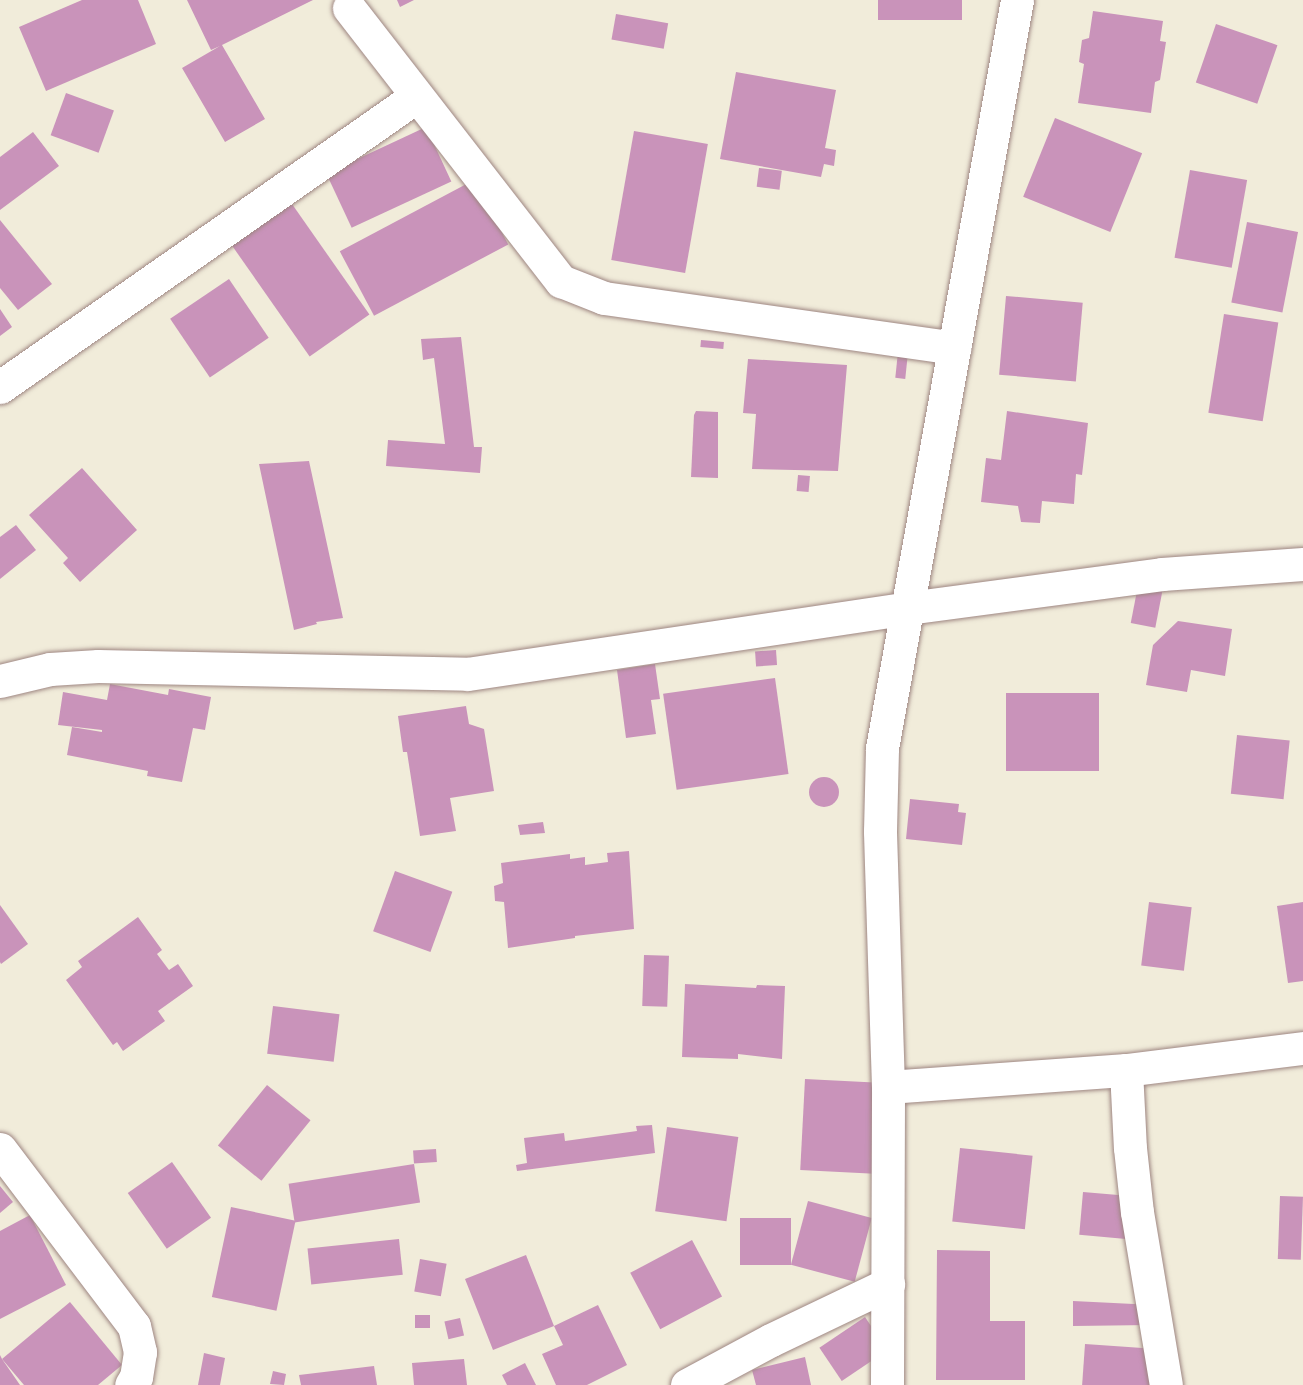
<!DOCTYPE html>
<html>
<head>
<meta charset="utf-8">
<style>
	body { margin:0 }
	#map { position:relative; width:1303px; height:1385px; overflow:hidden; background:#f1ecda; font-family:"Patrick Hand",sans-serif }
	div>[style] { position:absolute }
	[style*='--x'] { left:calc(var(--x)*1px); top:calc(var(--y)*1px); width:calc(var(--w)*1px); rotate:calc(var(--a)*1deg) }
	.building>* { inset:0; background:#c993ba; transform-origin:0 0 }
	.round { border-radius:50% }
	.roads { filter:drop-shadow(0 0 2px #9e8682) drop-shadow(0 0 2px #9e8682) }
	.minor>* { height:33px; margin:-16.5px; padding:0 16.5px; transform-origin:16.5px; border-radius:16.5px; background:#fff }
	span { translate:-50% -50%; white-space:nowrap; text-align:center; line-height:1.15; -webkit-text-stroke:4.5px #f6f6f2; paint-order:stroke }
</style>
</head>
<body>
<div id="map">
	<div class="building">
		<i style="clip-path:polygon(82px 0,138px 0,156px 44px,46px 91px,19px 27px)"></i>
		<i style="clip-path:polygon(187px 0,313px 0,222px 45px,265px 119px,225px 142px,182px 68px,220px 46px,211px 50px)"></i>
		<i style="clip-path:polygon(397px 0,414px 0,400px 7px)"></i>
		<i style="left:878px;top:0;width:84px;height:20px"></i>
		<i style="clip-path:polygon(1093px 11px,1163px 21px,1160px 41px,1166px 42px,1160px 80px,1155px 82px,1151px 113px,1078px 103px,1084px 64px,1079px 62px,1082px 40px,1089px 38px)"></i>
		<i style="left:616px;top:14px;width:53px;height:26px;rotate:10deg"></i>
		<i style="left:1216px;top:24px;width:65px;height:62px;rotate:19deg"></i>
		<i style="clip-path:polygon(736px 72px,836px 90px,825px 148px,836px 150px,834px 166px,824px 164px,821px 177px,720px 159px)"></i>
		<i style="left:66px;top:93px;width:51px;height:45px;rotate:20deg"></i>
		<i style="left:1055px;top:118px;width:94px;height:85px;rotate:22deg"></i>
		<i style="left:426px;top:127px;width:60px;height:110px;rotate:65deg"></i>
		<i style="left:634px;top:131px;width:75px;height:131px;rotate:10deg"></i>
		<i style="clip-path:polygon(33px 132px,59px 166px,0 210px,0 157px)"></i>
		<i style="left:759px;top:168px;width:23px;height:19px;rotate:7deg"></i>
		<i style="left:1190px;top:170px;width:58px;height:89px;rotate:10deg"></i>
		<i style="left:474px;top:180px;width:73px;height:152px;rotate:62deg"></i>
		<i style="left:292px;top:204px;width:135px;height:73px;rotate:55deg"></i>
		<i style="clip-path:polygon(0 220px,52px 284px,18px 310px,0 288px)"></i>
		<i style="left:1247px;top:222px;width:52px;height:82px;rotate:11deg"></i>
		<i style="left:229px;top:279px;width:71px;height:71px;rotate:56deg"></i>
		<i style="left:1006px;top:296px;width:77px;height:79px;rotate:5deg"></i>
		<i style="clip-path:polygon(0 309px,12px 327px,0 336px)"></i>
		<i style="left:1224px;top:314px;width:55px;height:100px;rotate:9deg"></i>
		<i style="clip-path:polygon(461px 337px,474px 447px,482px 447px,480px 473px,386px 466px,388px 440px,445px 444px,434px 358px,423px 360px,421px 339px)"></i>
		<i style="left:701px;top:340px;width:23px;height:7px;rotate:5deg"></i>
		<i style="left:898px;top:352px;width:10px;height:26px;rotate:6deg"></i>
		<i style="clip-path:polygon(748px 359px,847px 365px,838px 471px,752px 469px,756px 414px,743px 413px)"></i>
		<i style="clip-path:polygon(696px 411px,718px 412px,718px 478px,691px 477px,694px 415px)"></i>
		<i style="clip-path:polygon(1007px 411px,1088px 423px,1082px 475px,1076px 474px,1074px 504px,1042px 501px,1040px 523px,1021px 522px,1018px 506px,981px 502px,986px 458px,1001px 460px)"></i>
		<i style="clip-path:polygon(309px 461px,343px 618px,316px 622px,317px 624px,294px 630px,259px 464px)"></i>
		<i style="clip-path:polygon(82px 468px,137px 530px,80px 582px,63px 563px,68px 558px,29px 515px)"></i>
		<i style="left:798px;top:475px;width:12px;height:16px;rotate:5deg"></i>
		<i style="clip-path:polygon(16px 525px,36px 550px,0 579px,0 537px)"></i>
		<i style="left:1142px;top:565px;width:25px;height:59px;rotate:11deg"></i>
		<i style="clip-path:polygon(1178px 621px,1232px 629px,1225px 676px,1191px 670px,1187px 692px,1146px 685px,1153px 645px)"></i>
		<i style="left:776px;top:650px;width:15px;height:21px;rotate:86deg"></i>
		<i style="clip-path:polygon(655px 664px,660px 699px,651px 700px,656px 734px,626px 738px,617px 670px)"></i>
		<i style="left:775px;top:678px;width:97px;height:113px;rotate:82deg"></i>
		<i style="clip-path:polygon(110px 684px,168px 695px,169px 689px,211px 697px,205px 730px,193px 728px,182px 782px,147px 776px,148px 771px,67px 755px,72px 727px,102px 732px,102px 730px,58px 725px,63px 692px,107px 700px)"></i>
		<i style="left:1006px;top:693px;width:93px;height:78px"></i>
		<i style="clip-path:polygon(466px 706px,469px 724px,484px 729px,494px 791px,450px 798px,456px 831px,420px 836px,407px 752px,403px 752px,398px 716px)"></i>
		<i style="left:1237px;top:735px;width:53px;height:59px;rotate:6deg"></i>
		<i class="round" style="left:809px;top:777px;width:30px;height:30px"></i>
		<i style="clip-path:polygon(910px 799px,959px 804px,958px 812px,966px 813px,962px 845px,906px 839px)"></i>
		<i style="clip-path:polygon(543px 822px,545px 833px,520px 835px,518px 825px)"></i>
		<i style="clip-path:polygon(629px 851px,634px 929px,575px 936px,575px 938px,508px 948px,504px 902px,495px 901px,494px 886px,503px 883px,501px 863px,570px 854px,570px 859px,585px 857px,585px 865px,608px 862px,607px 853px)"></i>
		<i style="left:395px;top:871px;width:61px;height:64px;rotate:20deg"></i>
		<i style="left:1149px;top:902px;width:43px;height:64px;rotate:7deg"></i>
		<i style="clip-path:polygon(1303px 902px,1303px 981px,1288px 983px,1277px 906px)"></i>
		<i style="clip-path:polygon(0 905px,28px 944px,1px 964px,0 962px)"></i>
		<i style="clip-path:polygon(138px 917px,162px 950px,157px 954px,169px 970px,178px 964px,193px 986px,158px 1011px,165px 1021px,123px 1051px,117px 1042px,113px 1045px,66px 980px,82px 967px,78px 961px)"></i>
		<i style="left:644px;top:955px;width:25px;height:51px;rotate:2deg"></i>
		<i style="clip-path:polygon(685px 984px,756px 988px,757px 985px,785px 986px,782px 1059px,738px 1054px,738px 1059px,682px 1057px)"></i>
		<i style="left:273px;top:1006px;width:67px;height:48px;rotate:7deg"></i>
		<i style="left:805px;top:1079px;width:74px;height:91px;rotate:3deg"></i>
		<i style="left:267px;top:1085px;width:56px;height:78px;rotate:39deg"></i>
		<i style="clip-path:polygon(652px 1125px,655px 1153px,517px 1171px,516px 1165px,527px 1163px,524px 1138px,564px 1133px,565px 1141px,637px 1131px,636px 1126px)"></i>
		<i style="left:667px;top:1127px;width:72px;height:85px;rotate:8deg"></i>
		<i style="left:960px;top:1148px;width:73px;height:74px;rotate:6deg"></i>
		<i style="left:436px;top:1149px;width:13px;height:23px;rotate:86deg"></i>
		<i style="left:172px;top:1162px;width:68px;height:54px;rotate:55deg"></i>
		<i style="left:414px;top:1164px;width:39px;height:127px;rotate:81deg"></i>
		<i style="clip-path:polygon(0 1186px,13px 1202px,0 1213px)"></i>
		<i style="left:1083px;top:1192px;width:47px;height:43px;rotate:5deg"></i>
		<i style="left:1280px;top:1196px;width:23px;height:63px;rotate:2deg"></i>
		<i style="left:808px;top:1201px;width:66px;height:66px;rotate:15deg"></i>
		<i style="left:231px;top:1207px;width:66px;height:92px;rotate:12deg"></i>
		<i style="clip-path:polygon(30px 1215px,66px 1285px,0 1319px,0 1231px)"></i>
		<i style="left:740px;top:1218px;width:51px;height:47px"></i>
		<i style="left:399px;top:1239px;width:36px;height:92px;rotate:84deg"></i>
		<i style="left:692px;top:1240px;width:64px;height:70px;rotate:62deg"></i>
		<i style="clip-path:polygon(937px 1250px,990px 1251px,990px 1321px,1025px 1321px,1025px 1380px,936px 1380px)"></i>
		<i style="clip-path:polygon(526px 1255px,554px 1326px,598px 1305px,627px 1365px,587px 1385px,556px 1385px,542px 1354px,563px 1345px,554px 1326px,493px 1350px,465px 1279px)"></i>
		<i style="left:420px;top:1259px;width:27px;height:33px;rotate:10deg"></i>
		<i style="clip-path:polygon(1073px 1301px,1154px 1305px,1150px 1325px,1073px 1326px)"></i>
		<i style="clip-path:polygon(70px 1302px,122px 1365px,98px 1385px,24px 1385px,2px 1359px)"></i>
		<i style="left:430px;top:1315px;width:13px;height:15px;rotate:90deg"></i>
		<i style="left:865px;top:1317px;width:40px;height:55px;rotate:56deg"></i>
		<i style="left:460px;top:1318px;width:18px;height:16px;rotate:77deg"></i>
		<i style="left:1085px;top:1344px;width:72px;height:41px;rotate:4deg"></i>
		<i style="clip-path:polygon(204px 1353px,225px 1358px,220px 1385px,198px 1385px)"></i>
		<i style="clip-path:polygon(0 1355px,2px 1359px,20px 1385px,0 1385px)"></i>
		<i style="clip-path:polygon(805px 1357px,811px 1385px,756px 1385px,752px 1370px)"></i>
		<i style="clip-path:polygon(464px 1359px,467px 1385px,414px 1385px,412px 1363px)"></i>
		<i style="clip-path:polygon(525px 1363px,536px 1385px,507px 1385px,502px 1375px)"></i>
		<i style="clip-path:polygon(374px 1366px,377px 1385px,301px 1385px,299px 1375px)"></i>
		<i style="clip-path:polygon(273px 1371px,286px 1374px,284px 1385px,270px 1384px)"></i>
	</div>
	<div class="roads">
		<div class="minor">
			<i style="--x:349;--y:8;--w:346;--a:52.2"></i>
			<i style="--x:561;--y:281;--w:46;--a:21.6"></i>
			<i style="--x:604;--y:298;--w:354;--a:8.1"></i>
			<i style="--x:0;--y:387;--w:508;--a:-34.91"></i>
			<i style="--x:0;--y:681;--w:51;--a:-13.5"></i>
			<i style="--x:50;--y:669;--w:48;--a:-3.6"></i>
			<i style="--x:98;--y:666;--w:370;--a:1.2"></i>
			<i style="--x:468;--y:674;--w:445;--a:-8.5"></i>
			<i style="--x:908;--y:608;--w:256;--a:-7.6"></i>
			<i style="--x:1162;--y:574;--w:141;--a:-4.1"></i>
			<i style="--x:1126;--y:1070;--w:78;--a:87.1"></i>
			<i style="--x:1130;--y:1148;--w:64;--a:83.8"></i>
			<i style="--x:1137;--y:1212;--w:175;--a:80.5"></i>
			<i style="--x:888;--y:1087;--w:239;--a:-4.1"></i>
			<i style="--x:1126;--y:1070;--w:178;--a:-7.1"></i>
			<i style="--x:0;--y:1149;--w:222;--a:52.9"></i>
			<i style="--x:134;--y:1326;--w:27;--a:77"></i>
			<i style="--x:140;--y:1352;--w:25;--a:99"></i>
			<i style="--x:136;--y:1377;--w:9;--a:122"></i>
			<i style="--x:687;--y:1385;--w:95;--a:-28.2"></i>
			<i style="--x:771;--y:1340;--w:130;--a:-25.6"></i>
			<i style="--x:887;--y:1385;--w:298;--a:-89.8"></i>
			<i style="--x:888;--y:1087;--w:256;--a:-91.8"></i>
			<i style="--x:880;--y:831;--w:83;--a:-88.6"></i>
			<i style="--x:882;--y:748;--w:760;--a:-79.77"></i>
		</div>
	</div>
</div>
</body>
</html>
